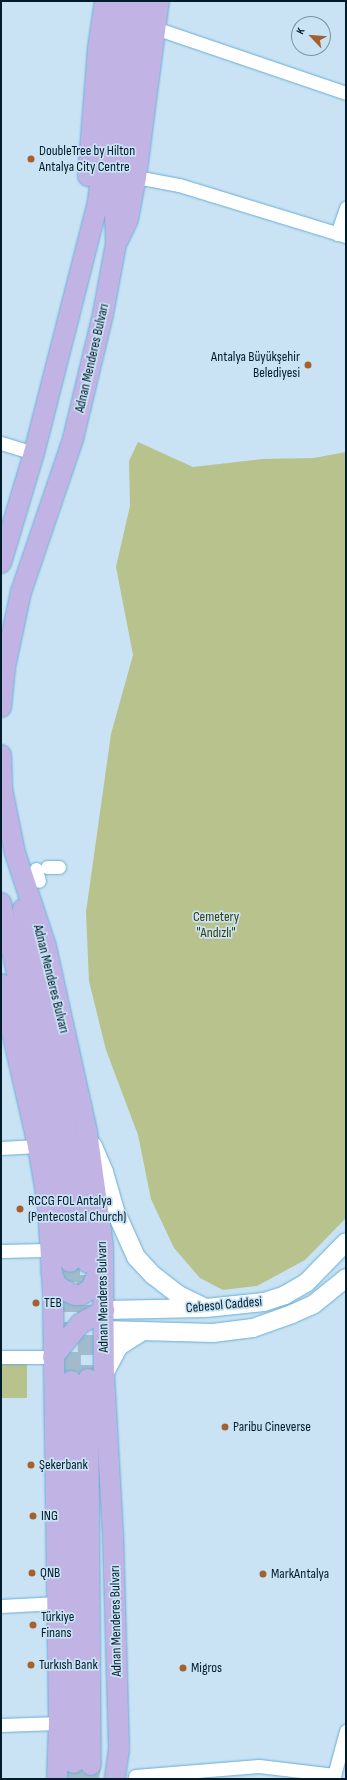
<!DOCTYPE html>
<html>
<head>
<meta charset="utf-8">
<style>
	body { margin:0 }
	#map { position:relative; width:347px; height:1780px; overflow:hidden; background:#c9e3f4; font-family:"Sofia Sans Condensed",sans-serif }
	div>[style] { position:absolute }
	[style*='--x'] { left:calc(var(--x)*1px); top:calc(var(--y)*1px); width:calc(var(--w)*1px); rotate:calc(var(--a)*1deg) }
	.green>* { inset:0; background:#b7c28c; transform-origin:0 0 }
	.primary-tunnel>* { height:20px; margin-top:-10px; transform-origin:0; background:repeating-linear-gradient(90deg,#a1bbcc 0 20px,transparent 0 30px) }
	.roads { filter:drop-shadow(0 0 1px #69add6) drop-shadow(0 0 1px #69add6) }
	.street>* { height:13px; margin:-6.5px; padding:0 6.5px; transform-origin:6.5px; border-radius:6.5px; background:#fff }
	.secondary>* { height:18px; margin:-9px; padding:0 9px; transform-origin:9px; border-radius:9px; background:#fff }
	.primary>* { height:20px; margin:-10px; padding:0 10px; transform-origin:10px; border-radius:10px; background:#c2b3e5 }
	.dots>* { width:11px; height:11px; translate:-50% -50%; box-sizing:border-box; border:2px solid #c9e3f4; border-radius:50% }
	span { translate:-50% -50%; white-space:nowrap; text-align:center; line-height:1.15; -webkit-text-stroke:3.5px #c9e3f4; paint-order:stroke }
	.poi-label { font-size:14px; color:#001c2b }
	.left { translate:0 -50%; text-align:left }
	.right { translate:-100% -50%; text-align:right }
	.street-label { font-size:14px; color:#001c2b }
	.park-label { font-size:14px; color:#383f05 }
	.frame { position:absolute; inset:0; border:2px solid #001c2b; pointer-events:none }
	.north { position:absolute; left:291px; top:16px; width:40px; height:40px; box-sizing:border-box; background:#c9e3f4; border:1px solid #7993a4; border-radius:50%; rotate:296deg; font-size:11px; font-weight:700; line-height:16px; text-align:center; color:#001c2b }
	.north::after { content:''; display:block; margin:auto; width:14px; height:18px; background:#a3622d; clip-path:polygon(50% 0,100% 100%,50% 72%,0 100%) }
</style>
</head>
<body>
<div id="map">
	<div class="green">
		<i style="clip-path:polygon(138px 442px,193px 467px,262px 459px,314px 458px,346px 452px,346px 1218px,305px 1260px,257px 1286px,223px 1290px,200px 1278px,174px 1248px,151px 1199px,138px 1135px,106px 1050px,89px 981px,86px 912px,111px 734px,133px 655px,116px 567px,130px 506px,129px 461px)"></i>
		<i style="left:1px;top:1363px;width:26px;height:35px"></i>
	</div>
	<div class="primary-tunnel">
		<i style="--x:70;--y:1262;--w:119;--a:89.5"></i>
		<i style="--x:87;--y:1275;--w:104;--a:89.4"></i>
		<i style="--x:71;--y:1779;--w:16;--a:-79"></i>
		<i style="--x:89;--y:1779;--w:14;--a:-82"></i>
	</div>
	<div class="roads">
		<div class="street">
			<i style="--x:155;--y:28;--w:202;--a:18.8"></i>
			<i style="--x:136;--y:177;--w:44;--a:10.5"></i>
			<i style="--x:179;--y:185;--w:175;--a:17"></i>
			<i style="--x:337;--y:234;--w:28;--a:-71"></i>
			<i style="--x:1;--y:443;--w:34;--a:17"></i>
			<i style="--x:47;--y:867;--w:12;--a:0"></i>
			<i style="--x:36;--y:869;--w:12;--a:76"></i>
			<i style="--x:1;--y:1148;--w:37;--a:-3"></i>
			<i style="--x:1;--y:1251;--w:44;--a:-1.3"></i>
			<i style="--x:1;--y:1357;--w:52;--a:0"></i>
			<i style="--x:1;--y:1606;--w:56;--a:-3.1"></i>
			<i style="--x:1;--y:1725;--w:58;--a:-2"></i>
			<i style="--x:135;--y:1776;--w:124;--a:-4.6"></i>
			<i style="--x:259;--y:1766;--w:76;--a:6.8"></i>
			<i style="--x:333;--y:1779;--w:50;--a:-74.8"></i>
		</div>
		<div class="secondary">
			<i style="--x:93;--y:1146;--w:28;--a:67"></i>
			<i style="--x:104;--y:1172;--w:37;--a:74"></i>
			<i style="--x:114;--y:1208;--w:54;--a:65.8"></i>
			<i style="--x:136;--y:1257;--w:25;--a:47"></i>
			<i style="--x:153;--y:1275;--w:31;--a:38"></i>
			<i style="--x:177;--y:1294;--w:28;--a:26"></i>
			<i style="--x:104;--y:1310;--w:102;--a:-1.1"></i>
			<i style="--x:206;--y:1308;--w:58;--a:-5.9"></i>
			<i style="--x:264;--y:1302;--w:22;--a:-18"></i>
			<i style="--x:285;--y:1295;--w:24;--a:-30"></i>
			<i style="--x:306;--y:1283;--w:57;--a:-45.7"></i>
			<i style="--x:104;--y:1330;--w:109;--a:1.6"></i>
			<i style="--x:213;--y:1333;--w:40;--a:-7.1"></i>
			<i style="--x:253;--y:1328;--w:41;--a:-19.7"></i>
			<i style="--x:292;--y:1314;--w:24;--a:-24"></i>
			<i style="--x:314;--y:1304;--w:41;--a:-39.1"></i>
			<i style="--x:104;--y:1374;--w:32;--a:-62"></i>
			<i style="--x:119;--y:1346;--w:28;--a:-32"></i>
		</div>
		<div class="primary">
			<i style="--x:88;--y:176;--w:128;--a:-85.5"></i>
			<i style="--x:98;--y:48;--w:48;--a:-81.5"></i>
			<i style="--x:117;--y:242;--w:25;--a:-64"></i>
			<i style="--x:128;--y:219;--w:43;--a:-79.2"></i>
			<i style="--x:136;--y:177;--w:177;--a:-82.6"></i>
			<i style="--x:1;--y:563;--w:115;--a:-73.3"></i>
			<i style="--x:34;--y:453;--w:260;--a:-75.7"></i>
			<i style="--x:98;--y:201;--w:202;--a:-82.9"></i>
			<i style="--x:1;--y:707;--w:40;--a:-84.3"></i>
			<i style="--x:5;--y:667;--w:77;--a:-78"></i>
			<i style="--x:21;--y:592;--w:162;--a:-71.2"></i>
			<i style="--x:73;--y:439;--w:129;--a:-76.5"></i>
			<i style="--x:103;--y:314;--w:71;--a:-79.5"></i>
			<i style="--x:116;--y:244;--w:29;--a:-92"></i>
			<i style="--x:115;--y:215;--w:215;--a:-83.3"></i>
			<i style="--x:1;--y:755;--w:34;--a:88"></i>
			<i style="--x:2;--y:789;--w:65;--a:78.5"></i>
			<i style="--x:15;--y:853;--w:99;--a:71.7"></i>
			<i style="--x:46;--y:947;--w:189;--a:77.5"></i>
			<i style="--x:87;--y:1132;--w:115;--a:82"></i>
			<i style="--x:103;--y:1246;--w:128;--a:89.6"></i>
			<i style="--x:104;--y:1374;--w:159;--a:86.8"></i>
			<i style="--x:113;--y:1533;--w:216;--a:88.4"></i>
			<i style="--x:119;--y:1749;--w:30;--a:98"></i>
			<i style="--x:1;--y:903;--w:279;--a:77.2"></i>
			<i style="--x:63;--y:1175;--w:87;--a:85.4"></i>
			<i style="--x:23;--y:909;--w:98;--a:80.1"></i>
			<i style="--x:40;--y:1006;--w:183;--a:78"></i>
			<i style="--x:78;--y:1185;--w:78;--a:83.3"></i>
			<i style="--x:1;--y:984;--w:166;--a:77.1"></i>
			<i style="--x:38;--y:1146;--w:61;--a:80.5"></i>
			<i style="--x:48;--y:1206;--w:88;--a:86.7"></i>
			<i style="--x:53;--y:1294;--w:429;--a:89.2"></i>
			<i style="--x:59;--y:1723;--w:56;--a:92"></i>
			<i style="--x:51;--y:1272;--w:13;--a:67"></i>
			<i style="--x:56;--y:1284;--w:8;--a:40"></i>
			<i style="--x:62;--y:1289;--w:14;--a:25"></i>
			<i style="--x:75;--y:1295;--w:6;--a:0"></i>
			<i style="--x:81;--y:1295;--w:12;--a:-31"></i>
			<i style="--x:91;--y:1289;--w:25;--a:-67"></i>
			<i style="--x:53;--y:1357;--w:43;--a:-50.7"></i>
			<i style="--x:80;--y:1324;--w:28;--a:-30"></i>
			<i style="--x:88;--y:1379;--w:386;--a:89.6"></i>
			<i style="--x:71;--y:1381;--w:382;--a:89.6"></i>
		</div>
	</div>
	<div class="dots">
		<i style="left:31px;top:159px;background:#a3622d"></i>
		<i style="left:308px;top:365px;background:#a3622d"></i>
		<i style="left:20px;top:1209px;background:#a3622d"></i>
		<i style="left:36px;top:1303px;background:#a3622d"></i>
		<i style="left:225px;top:1427px;background:#a3622d"></i>
		<i style="left:31px;top:1465px;background:#a3622d"></i>
		<i style="left:33px;top:1516px;background:#a3622d"></i>
		<i style="left:32px;top:1573px;background:#a3622d"></i>
		<i style="left:263px;top:1574px;background:#a3622d"></i>
		<i style="left:33px;top:1625px;background:#a3622d"></i>
		<i style="left:31px;top:1665px;background:#a3622d"></i>
		<i style="left:183px;top:1668px;background:#a3622d"></i>
	</div>
	<div class="poi-label">
		<span class="left" style="left:39px;top:159px">DoubleTree by Hilton<br>Antalya City Centre</span>
		<span class="right" style="left:300px;top:365px">Antalya Büyükşehir<br>Belediyesi</span>
		<span class="left" style="left:28px;top:1209px">RCCG FOL Antalya<br>(Pentecostal Church)</span>
		<span class="left" style="left:44px;top:1303px">TEB</span>
		<span class="left" style="left:233px;top:1427px">Paribu Cineverse</span>
		<span class="left" style="left:39px;top:1465px">Şekerbank</span>
		<span class="left" style="left:41px;top:1516px">ING</span>
		<span class="left" style="left:40px;top:1573px">QNB</span>
		<span class="left" style="left:271px;top:1574px">MarkAntalya</span>
		<span class="left" style="left:41px;top:1625px">Türkiye<br>Finans</span>
		<span class="left" style="left:39px;top:1665px">Turkısh Bank</span>
		<span class="left" style="left:191px;top:1668px">Migros</span>
	</div>
	<div class="street-label">
		<span style="left:92px;top:358px;rotate:-77deg">Adnan Menderes Bulvarı</span>
		<span style="left:51px;top:979px;rotate:76deg">Adnan Menderes Bulvarı</span>
		<span style="left:103px;top:1297px;rotate:-91deg">Adnan Menderes Bulvarı</span>
		<span style="left:224px;top:1305px;rotate:-5deg">Cebesol Caddesi</span>
		<span style="left:116px;top:1621px;rotate:-91deg">Adnan Menderes Bulvarı</span>
	</div>
	<div class="park-label">
		<span style="left:216px;top:925px">Cemetery<br>"Andızlı"</span>
	</div>
	<div class="frame"></div>
	<div class="north">K</div>
</div>
</body>
</html>
